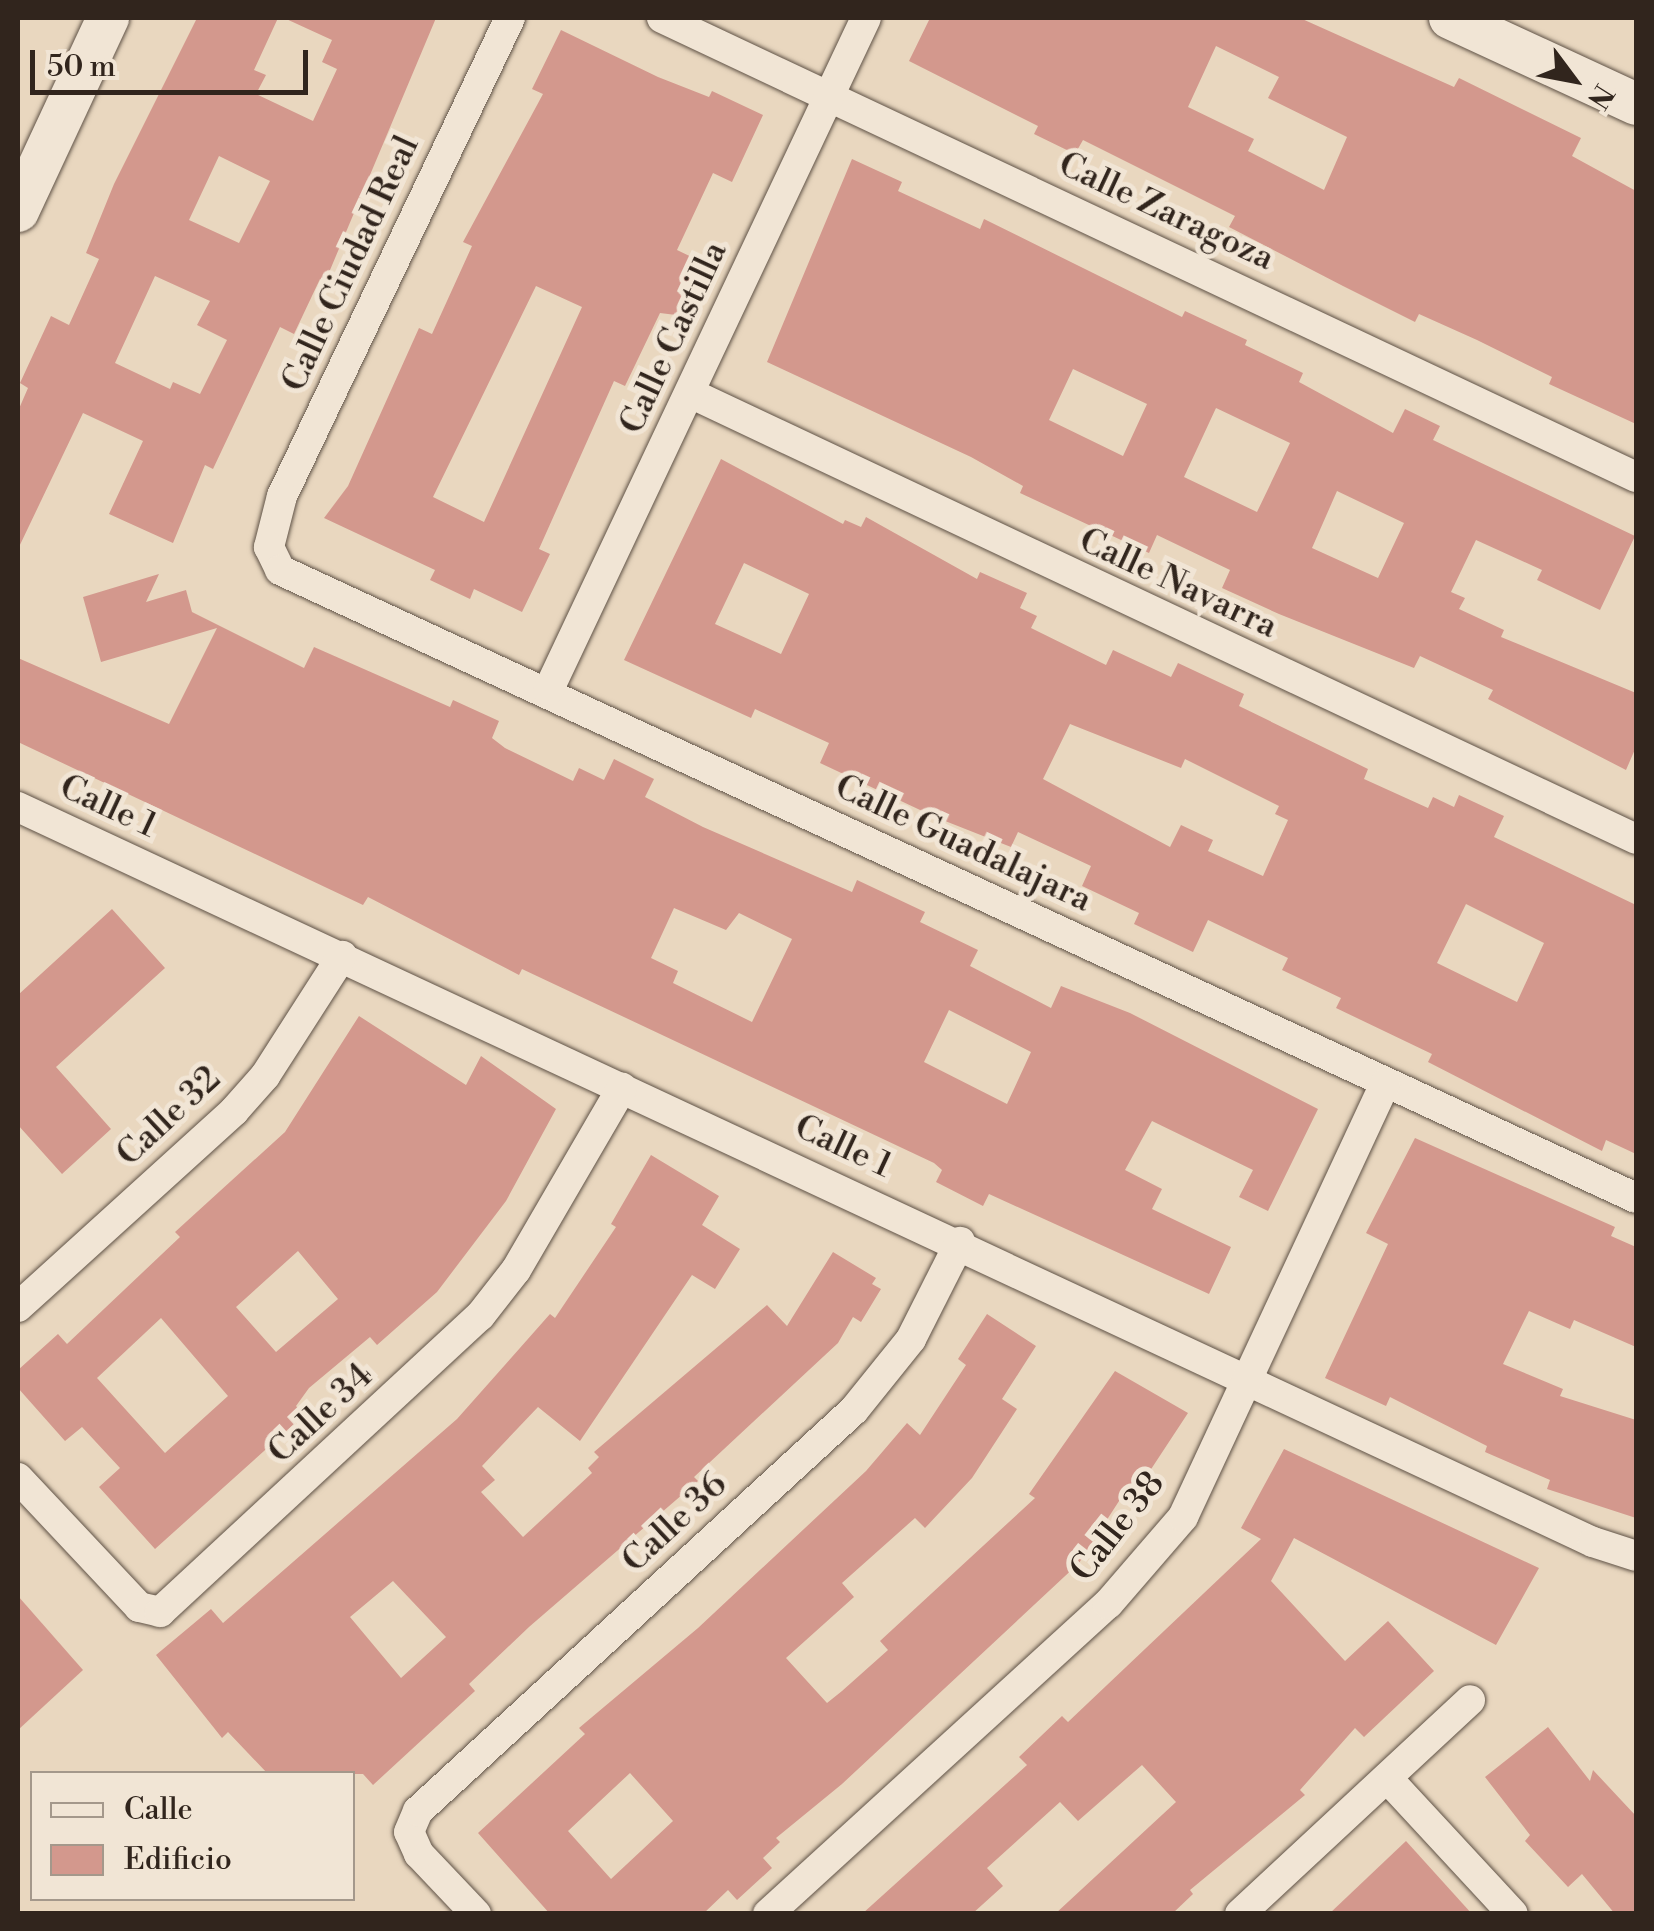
<!DOCTYPE html>
<html>
<head>
<meta charset="utf-8">
<style>
	body { margin:0 }
	#map { position:relative; width:1654px; height:1931px; overflow:hidden; background:#e9d7bf; font-family:"Libre Bodoni",serif }
	div>[style] { position:absolute }
	[style*='--x'] { left:calc(var(--x)*1px); top:calc(var(--y)*1px); width:calc(var(--w)*1px); rotate:calc(var(--a)*1deg) }
	.building>* { inset:0; background:#d3988d }
	.roads { filter:drop-shadow(0 0 2px #5f5246) drop-shadow(0 0 2px #5f5246) }
	.street>* { height:30px; margin:-15px; padding:0 15px; transform-origin:15px; border-radius:15px; background:#f1e5d5 }
	.secondary>* { height:42px; margin:-21px; padding:0 21px; transform-origin:21px; border-radius:21px; background:#f1e5d5 }
	span { translate:-50% -50%; white-space:nowrap; text-align:center; line-height:1.15; -webkit-text-stroke:10px #f1e5d5; paint-order:stroke }
	.street-label { font-size:35px; color:#31251d }
	.frame { position:absolute; inset:0; border:20px solid #31251d; pointer-events:none }
	.legend { position:absolute; left:30px; top:1771px; width:325px; height:130px; box-sizing:border-box; background:#f1e5d5; border:2px solid #a4988b; margin:0; padding:12px 18px; list-style:none; font-size:30px; color:#31251d }
	.legend li { display:flex; align-items:center; gap:20px; height:50px }
	.legend b { width:50px; border:2px solid #a4988b }
	.north { position:absolute; left:1524px; top:30px; width:100px; height:100px; -webkit-text-stroke:8px #f1e5d5; paint-order:stroke; rotate:122deg; font-size:28px; font-weight:700; line-height:40px; text-align:center; color:#31251d }
	.north::after { content:''; display:block; margin:auto; width:35px; height:45px; background:#31251d; clip-path:polygon(50% 0,100% 100%,50% 72%,0 100%) }
	.scale { position:absolute; left:30px; top:50px; width:278px; height:45px; box-sizing:border-box; border:5px solid #31251d; border-top:0; padding-left:12px; font-size:30px; line-height:35px; white-space:nowrap; color:#31251d; -webkit-text-stroke:8px #f1e5d5; paint-order:stroke }
</style>
</head>
<body>
<div id="map">
	<div class="building">
		<i style="clip-path:polygon(evenodd,197px 18px,278px 18px,254px 70px,266px 75px,256px 94px,313px 121px,337px 69px,322px 62px,332px 40px,284px 18px,436px 18px,325px 282px,320px 279px,294px 334px,280px 327px,213px 469px,205px 465px,173px 543px,109px 514px,143px 441px,83px 413px,18px 549px,18px 411px,28px 388px,20px 383px,51px 316px,69px 325px,99px 259px,86px 253px,114px 184px,197px 18px,219px 156px,270px 181px,239px 243px,189px 220px,219px 156px,197px 18px,155px 276px,210px 301px,197px 325px,227px 340px,200px 394px,173px 382px,170px 389px,115px 363px,155px 276px)"></i>
		<i style="clip-path:polygon(evenodd,930px 18px,1300px 18px,1454px 87px,1459px 78px,1581px 138px,1572px 156px,1636px 191px,1636px 424px,1549px 384px,1552px 377px,1477px 340px,1419px 314px,1415px 322px,1343px 286px,1229px 227px,1235px 216px,1083px 140px,1075px 154px,1034px 134px,1038px 126px,909px 61px,930px 18px,1216px 46px,1279px 77px,1268px 98px,1347px 137px,1324px 190px,1248px 151px,1254px 139px,1188px 107px,1216px 46px)"></i>
		<i style="clip-path:polygon(evenodd,561px 30px,658px 77px,709px 97px,712px 91px,763px 115px,732px 182px,713px 173px,677px 250px,702px 262px,676px 315px,660px 313px,625px 386px,614px 381px,539px 549px,550px 554px,522px 612px,474px 589px,470px 599px,430px 580px,435px 570px,324px 518px,348px 486px,419px 328px,432px 334px,472px 246px,463px 242px,543px 94px,532px 89px,561px 30px,536px 286px,582px 307px,484px 522px,433px 497px,536px 286px)"></i>
		<i style="clip-path:polygon(evenodd,852px 159px,902px 182px,898px 191px,980px 229px,984px 219px,1182px 317px,1185px 311px,1247px 340px,1245px 345px,1303px 373px,1299px 382px,1393px 433px,1405px 409px,1440px 426px,1433px 440px,1635px 536px,1600px 610px,1537px 580px,1542px 570px,1476px 540px,1451px 592px,1465px 598px,1459px 609px,1504px 630px,1501px 637px,1636px 693px,1636px 747px,1626px 770px,1488px 699px,1493px 690px,1420px 656px,1414px 668px,1279px 614px,1222px 588px,1230px 570px,1157px 535px,1149px 553px,1020px 493px,1023px 486px,971px 457px,767px 362px,852px 159px,1073px 369px,1147px 404px,1123px 456px,1049px 420px,1073px 369px,852px 159px,1216px 408px,1290px 443px,1257px 512px,1184px 477px,1216px 408px,852px 159px,1337px 491px,1404px 523px,1378px 578px,1312px 548px,1337px 491px)"></i>
		<i style="clip-path:polygon(evenodd,721px 459px,843px 524px,845px 520px,861px 527px,866px 517px,977px 579px,980px 572px,1027px 593px,1020px 608px,1037px 616px,1031px 628px,1106px 665px,1113px 650px,1171px 677px,1178px 663px,1244px 694px,1239px 706px,1368px 769px,1364px 779px,1428px 808px,1433px 797px,1454px 807px,1459px 795px,1504px 816px,1494px 837px,1636px 905px,1636px 1154px,1606px 1140px,1602px 1151px,1428px 1062px,1432px 1054px,1336px 1008px,1341px 998px,1282px 970px,1288px 958px,1208px 920px,1193px 952px,1134px 924px,1139px 913px,1082px 886px,1091px 866px,1018px 832px,1011px 847px,935px 817px,820px 763px,829px 743px,755px 709px,751px 718px,624px 660px,721px 459px,744px 563px,809px 594px,781px 654px,715px 624px,744px 563px,721px 459px,1070px 724px,1181px 768px,1185px 759px,1279px 806px,1275px 814px,1288px 820px,1263px 876px,1208px 851px,1213px 840px,1181px 825px,1170px 847px,1043px 779px,1070px 724px,721px 459px,1466px 904px,1544px 943px,1517px 1002px,1437px 963px,1466px 904px)"></i>
		<i style="clip-path:polygon(evenodd,159px 574px,146px 602px,186px 590px,192px 612px,304px 668px,314px 647px,450px 707px,453px 700px,499px 721px,492px 738px,505px 748px,573px 781px,579px 768px,604px 780px,614px 759px,654px 779px,645px 797px,703px 827px,852px 892px,857px 880px,925px 912px,920px 922px,978px 950px,970px 966px,1051px 1008px,1061px 986px,1130px 1013px,1318px 1109px,1268px 1211px,1239px 1197px,1253px 1170px,1152px 1121px,1125px 1170px,1162px 1189px,1152px 1209px,1231px 1247px,1209px 1294px,989px 1194px,983px 1206px,936px 1182px,942px 1170px,934px 1163px,522px 969px,519px 975px,368px 897px,363px 905px,18px 742px,18px 658px,169px 724px,217px 628px,101px 662px,83px 597px,159px 574px,674px 908px,726px 930px,739px 913px,792px 939px,752px 1022px,673px 983px,678px 971px,651px 958px,674px 908px,159px 574px,949px 1010px,1031px 1052px,1007px 1104px,924px 1062px,949px 1010px)"></i>
		<i style="clip-path:polygon(112px 909px,165px 968px,56px 1067px,111px 1129px,62px 1174px,18px 1125px,18px 995px)"></i>
		<i style="clip-path:polygon(evenodd,359px 1016px,466px 1085px,481px 1056px,556px 1109px,506px 1201px,437px 1292px,377px 1345px,370px 1337px,309px 1388px,296px 1406px,304px 1415px,155px 1549px,99px 1487px,120px 1468px,82px 1427px,65px 1441px,18px 1388px,18px 1370px,58px 1334px,67px 1344px,180px 1237px,175px 1232px,285px 1132px,359px 1016px,298px 1251px,338px 1299px,276px 1352px,236px 1307px,298px 1251px,359px 1016px,161px 1318px,228px 1396px,165px 1453px,97px 1378px,161px 1318px)"></i>
		<i style="clip-path:polygon(1415px 1138px,1615px 1227px,1611px 1236px,1636px 1247px,1636px 1347px,1574px 1320px,1570px 1329px,1529px 1311px,1503px 1364px,1563px 1389px,1560px 1396px,1636px 1420px,1636px 1518px,1547px 1489px,1550px 1480px,1485px 1452px,1487px 1446px,1390px 1397px,1386px 1406px,1325px 1378px,1388px 1244px,1366px 1233px)"></i>
		<i style="clip-path:polygon(evenodd,651px 1155px,719px 1196px,702px 1225px,740px 1249px,715px 1289px,692px 1275px,580px 1441px,538px 1407px,482px 1466px,495px 1480px,481px 1492px,523px 1537px,592px 1473px,588px 1468px,599px 1457px,594px 1452px,767px 1305px,787px 1326px,833px 1252px,876px 1278px,872px 1284px,881px 1289px,861px 1322px,853px 1317px,838px 1343px,694px 1477px,698px 1481px,529px 1627px,469px 1684px,475px 1691px,373px 1785px,363px 1774px,268px 1774px,228px 1732px,222px 1738px,156px 1655px,211px 1609px,223px 1623px,457px 1419px,550px 1314px,555px 1318px,616px 1227px,611px 1224px,651px 1155px,393px 1581px,446px 1637px,401px 1678px,350px 1617px,393px 1581px)"></i>
		<i style="clip-path:polygon(evenodd,987px 1314px,1036px 1346px,1002px 1399px,1017px 1409px,972px 1478px,925px 1528px,915px 1518px,842px 1583px,854px 1597px,786px 1658px,827px 1703px,842px 1691px,888px 1650px,880px 1641px,1035px 1498px,1029px 1494px,1115px 1371px,1188px 1413px,1138px 1489px,1130px 1484px,1079px 1563px,842px 1784px,776px 1838px,780px 1842px,763px 1858px,772px 1868px,737px 1900px,728px 1890px,703px 1914px,550px 1914px,478px 1833px,585px 1734px,579px 1728px,698px 1628px,866px 1471px,907px 1423px,920px 1435px,966px 1365px,958px 1359px,987px 1314px,630px 1773px,673px 1821px,611px 1879px,568px 1831px,630px 1773px)"></i>
		<i style="clip-path:polygon(1284px 1449px,1539px 1568px,1496px 1645px,1294px 1538px,1271px 1581px,1345px 1661px,1388px 1621px,1434px 1671px,1364px 1737px,1355px 1728px,1300px 1790px,1305px 1795px,1190px 1890px,1193px 1894px,1172px 1914px,1055px 1914px,1176px 1802px,1142px 1765px,1078px 1821px,1060px 1802px,987px 1868px,1003px 1886px,972px 1914px,862px 1914px,1027px 1765px,1019px 1757px,1062px 1716px,1068px 1722px,1261px 1539px,1241px 1528px)"></i>
		<i style="clip-path:polygon(18px 1596px,83px 1670px,18px 1730px)"></i>
		<i style="clip-path:polygon(1548px 1727px,1590px 1781px,1593px 1770px,1636px 1816px,1636px 1914px,1615px 1914px,1582px 1874px,1568px 1887px,1525px 1841px,1530px 1835px,1485px 1777px)"></i>
		<i style="clip-path:polygon(1406px 1841px,1472px 1914px,1329px 1914px)"></i>
	</div>
	<div class="roads">
		<div class="street">
			<i style="--x:510;--y:18;--w:530;--a:115.5"></i>
			<i style="--x:282;--y:496;--w:53;--a:104.3"></i>
			<i style="--x:269;--y:547;--w:25;--a:64"></i>
			<i style="--x:280;--y:570;--w:1494;--a:24.85"></i>
			<i style="--x:662;--y:18;--w:1077;--a:25.23"></i>
			<i style="--x:690;--y:393;--w:1046;--a:25.24"></i>
			<i style="--x:548;--y:691;--w:744;--a:-64.71"></i>
			<i style="--x:18;--y:807;--w:1738;--a:25.02"></i>
			<i style="--x:1593;--y:1542;--w:45;--a:18"></i>
			<i style="--x:18;--y:1307;--w:292;--a:-42.2"></i>
			<i style="--x:234;--y:1111;--w:47;--a:-48.5"></i>
			<i style="--x:265;--y:1076;--w:143;--a:-57.3"></i>
			<i style="--x:18;--y:1478;--w:177;--a:46.8"></i>
			<i style="--x:139;--y:1607;--w:22;--a:13"></i>
			<i style="--x:160;--y:1612;--w:436;--a:-42.8"></i>
			<i style="--x:480;--y:1316;--w:58;--a:-52"></i>
			<i style="--x:516;--y:1270;--w:211;--a:-59.8"></i>
			<i style="--x:1387;--y:1778;--w:185;--a:47.2"></i>
			<i style="--x:476;--y:1914;--w:83;--a:-133.5"></i>
			<i style="--x:419;--y:1854;--w:24;--a:-114"></i>
			<i style="--x:409;--y:1832;--w:23;--a:-67"></i>
			<i style="--x:418;--y:1811;--w:592;--a:-42.61"></i>
			<i style="--x:854;--y:1410;--w:91;--a:-51.2"></i>
			<i style="--x:911;--y:1339;--w:109;--a:-63.2"></i>
			<i style="--x:768;--y:1914;--w:460;--a:-42.4"></i>
			<i style="--x:1108;--y:1604;--w:115;--a:-49.2"></i>
			<i style="--x:1183;--y:1517;--w:478;--a:-65"></i>
			<i style="--x:1240;--y:1914;--w:314;--a:-42.9"></i>
		</div>
		<div class="secondary">
			<i style="--x:1450;--y:18;--w:205;--a:24.8"></i>
			<i style="--x:18;--y:211;--w:213;--a:-65"></i>
		</div>
	</div>
	<div class="street-label">
		<span style="left:1166px;top:212px;rotate:25deg">Calle Zaragoza</span>
		<span style="left:351px;top:264px;rotate:-65deg">Calle Ciudad Real</span>
		<span style="left:674px;top:338px;rotate:-65deg">Calle Castilla</span>
		<span style="left:1178px;top:584px;rotate:25deg">Calle Navarra</span>
		<span style="left:108px;top:807px;rotate:25deg">Calle 1</span>
		<span style="left:963px;top:844px;rotate:25deg">Calle Guadalajara</span>
		<span style="left:169px;top:1117px;rotate:-43deg">Calle 32</span>
		<span style="left:843px;top:1147px;rotate:25deg">Calle 1</span>
		<span style="left:321px;top:1414px;rotate:-43deg">Calle 34</span>
		<span style="left:675px;top:1523px;rotate:-43deg">Calle 36</span>
		<span style="left:1118px;top:1527px;rotate:-52deg">Calle 38</span>
	</div>
	<div class="frame"></div>
	<ul class="legend">
	<li><b style="height:12px;background:#f1e5d5"></b>Calle</li>
	<li><b style="height:28px;background:#d3988d"></b>Edificio</li>
	</ul>
	<div class="north">N</div>
	<div class="scale">50 m</div>
</div>
</body>
</html>
